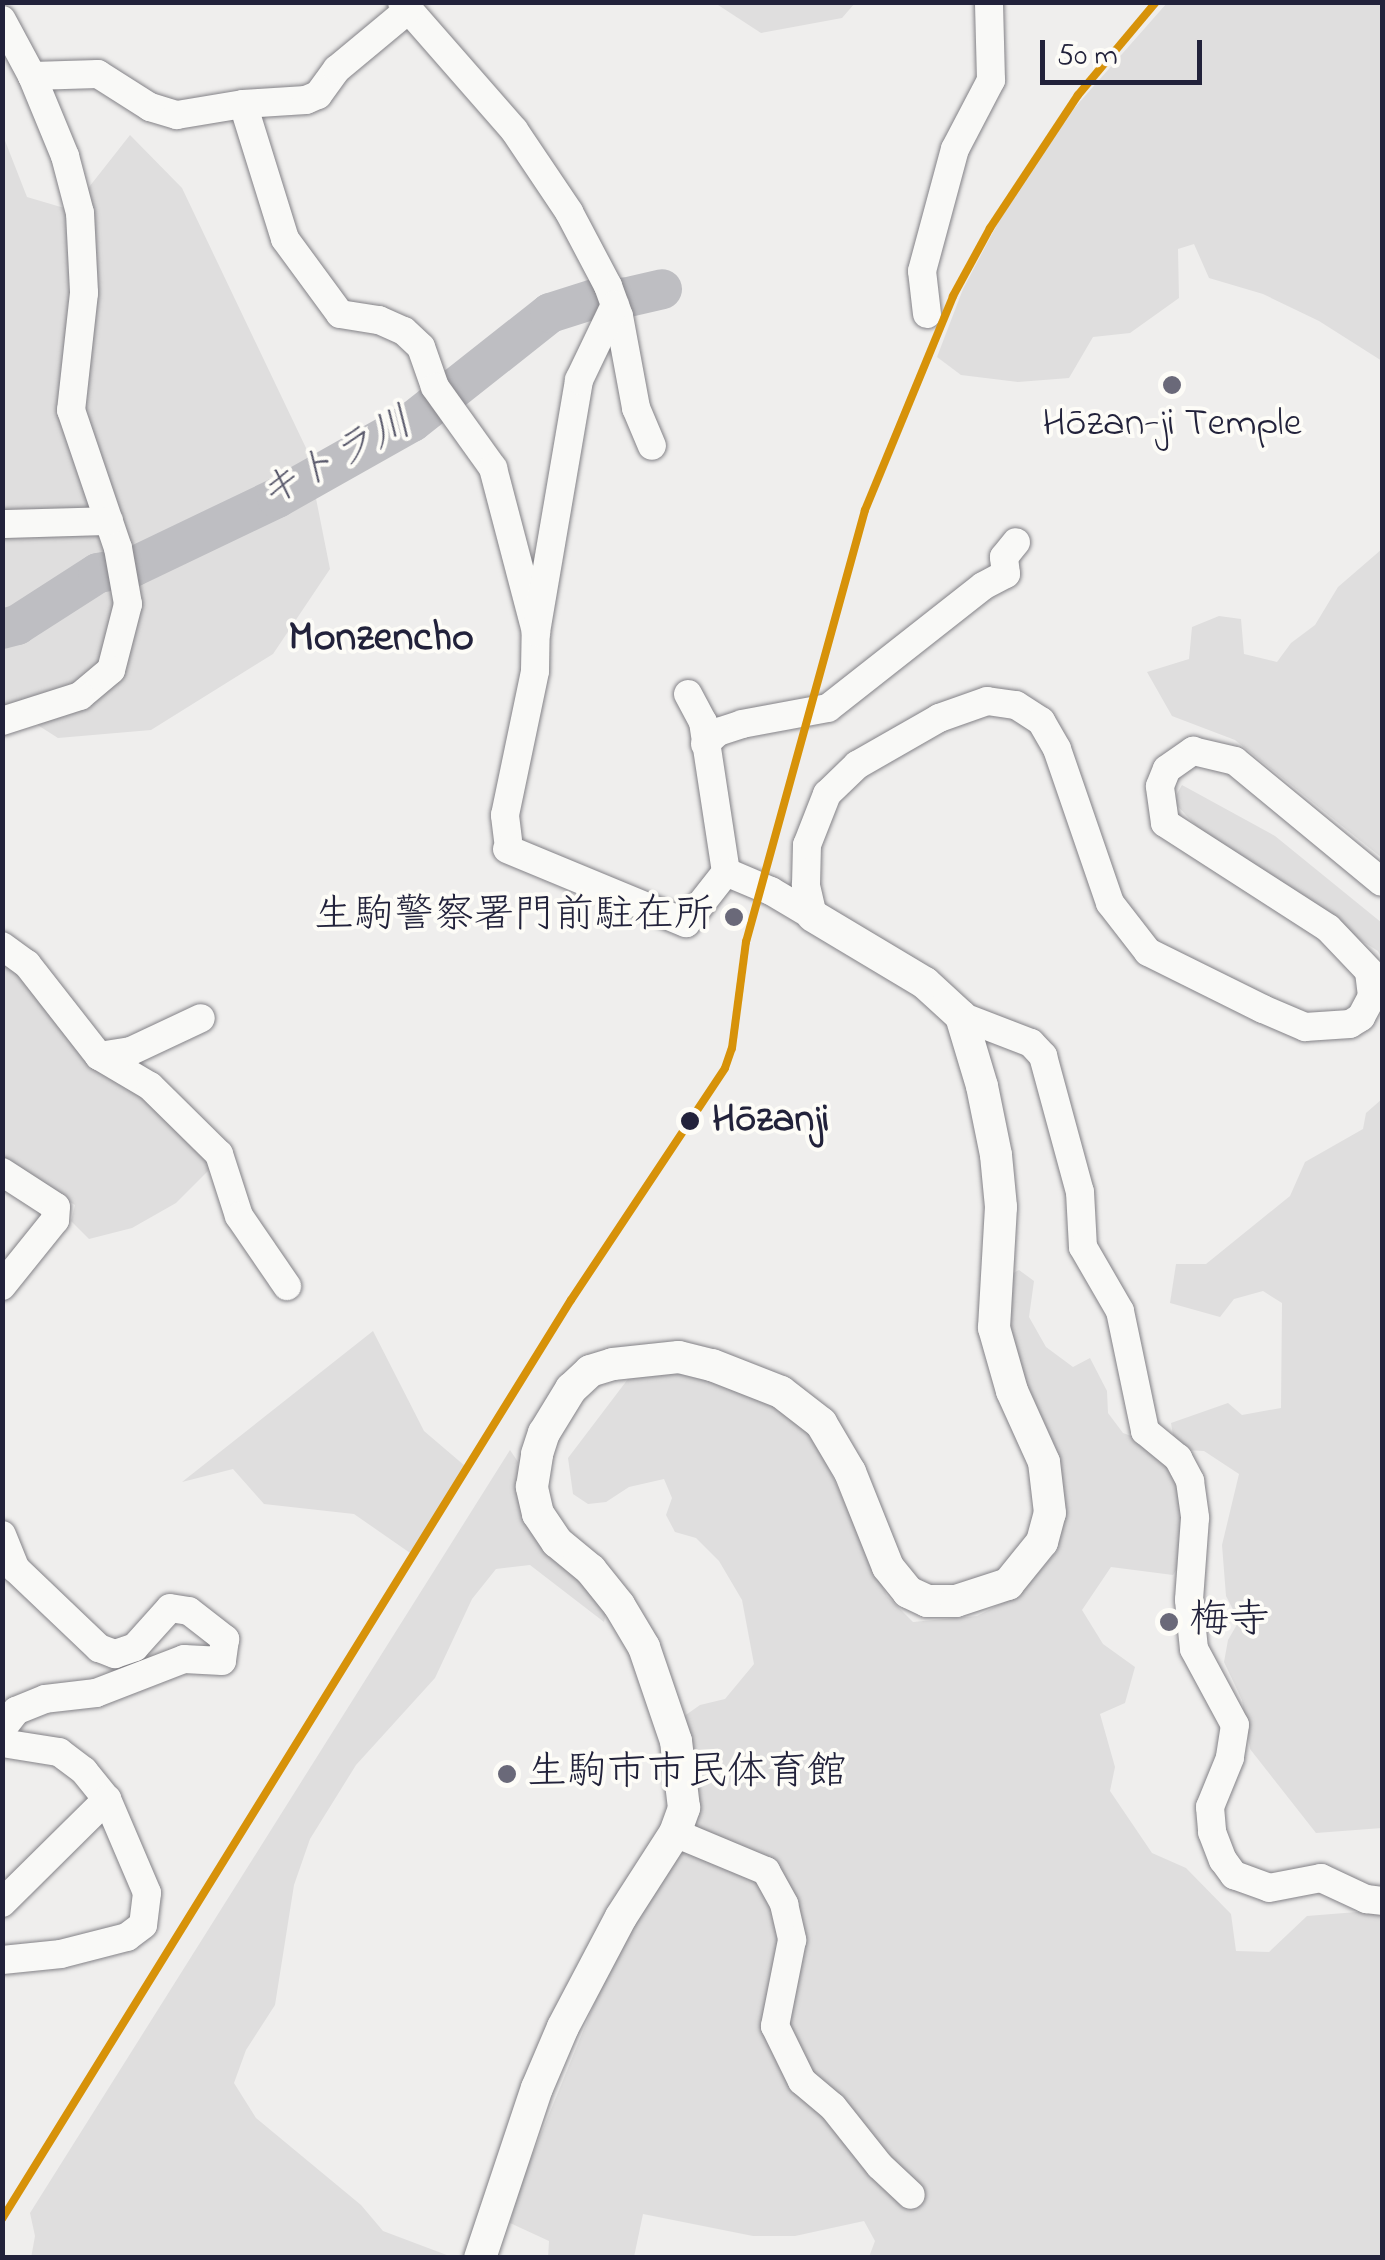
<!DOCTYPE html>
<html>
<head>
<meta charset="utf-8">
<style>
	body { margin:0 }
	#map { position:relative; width:1385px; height:2260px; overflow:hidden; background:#efeeed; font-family:"Indie Flower","Klee One",sans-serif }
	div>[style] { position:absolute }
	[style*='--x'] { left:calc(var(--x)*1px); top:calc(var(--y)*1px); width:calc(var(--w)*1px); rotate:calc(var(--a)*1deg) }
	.built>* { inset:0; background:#dfdede }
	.river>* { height:40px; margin:-20px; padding:0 20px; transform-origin:20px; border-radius:20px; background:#bebec2 }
	.roads { filter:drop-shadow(0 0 2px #838287) drop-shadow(0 0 2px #838287) }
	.minor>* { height:28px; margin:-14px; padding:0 14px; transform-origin:14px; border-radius:14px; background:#f9f9f7 }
	.major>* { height:32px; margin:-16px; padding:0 16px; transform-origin:16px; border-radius:16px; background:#f9f9f7 }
	.tram-1>* { height:8px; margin:-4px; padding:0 4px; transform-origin:4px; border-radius:4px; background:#d79209 }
	.dots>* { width:28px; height:28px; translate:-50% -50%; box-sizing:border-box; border:5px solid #fdfcf7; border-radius:50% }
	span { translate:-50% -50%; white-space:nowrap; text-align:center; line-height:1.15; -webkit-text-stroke:8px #fdfcf7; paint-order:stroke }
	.poi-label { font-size:40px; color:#22223b }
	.right { translate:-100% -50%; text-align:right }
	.left { translate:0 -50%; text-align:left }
	.stop-label { font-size:40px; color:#22223b; font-weight:700 }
	.water-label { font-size:42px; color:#58586a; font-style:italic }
	.neighbourhood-label { font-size:42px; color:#22223b; font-weight:700 }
	.frame { position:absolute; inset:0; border:5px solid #22223b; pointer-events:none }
	.scale { position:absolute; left:1040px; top:40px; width:162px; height:45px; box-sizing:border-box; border:5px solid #22223b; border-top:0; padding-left:12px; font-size:30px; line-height:35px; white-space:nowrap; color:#22223b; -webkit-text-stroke:8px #fdfcf7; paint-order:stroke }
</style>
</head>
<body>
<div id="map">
	<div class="built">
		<i style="clip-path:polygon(715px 3px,855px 2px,855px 3px,842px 18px,761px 33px)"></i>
		<i style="clip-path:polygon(1167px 3px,1382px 3px,1382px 361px,1319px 321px,1263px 294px,1209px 278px,1194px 244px,1178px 249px,1179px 298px,1130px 333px,1093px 337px,1069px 378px,1018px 382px,961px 375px,937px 357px,963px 289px,1001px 217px,1062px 122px)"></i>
		<i style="clip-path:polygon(2px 133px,27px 197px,71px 210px,130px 135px,182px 188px,306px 448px,330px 569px,273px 654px,151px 730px,58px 738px,3px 703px)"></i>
		<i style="clip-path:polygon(1382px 549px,1382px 858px,1235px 740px,1172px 716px,1147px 672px,1189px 659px,1192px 627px,1219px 616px,1241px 619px,1244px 654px,1277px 662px,1291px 643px,1315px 625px,1338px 587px)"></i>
		<i style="clip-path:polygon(1182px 785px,1275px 836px,1382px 923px,1382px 959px,1378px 951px,1222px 854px,1173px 801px)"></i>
		<i style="clip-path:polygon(2px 954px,97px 1071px,112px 1071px,219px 1160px,176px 1203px,132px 1228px,89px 1239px,71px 1221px,75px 1205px,3px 1162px)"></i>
		<i style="clip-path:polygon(1382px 1099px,1382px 1828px,1316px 1833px,1250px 1749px,1242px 1700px,1224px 1662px,1228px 1640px,1239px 1621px,1226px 1596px,1222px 1545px,1239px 1474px,1204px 1451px,1185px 1450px,1173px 1435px,1171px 1423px,1228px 1403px,1242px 1415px,1281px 1408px,1282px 1303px,1263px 1291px,1234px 1299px,1220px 1317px,1170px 1303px,1176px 1264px,1206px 1264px,1290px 1196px,1305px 1162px,1363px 1129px,1366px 1113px)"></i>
		<i style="clip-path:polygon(1019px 1270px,1034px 1281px,1029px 1317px,1046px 1347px,1073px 1367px,1090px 1358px,1107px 1391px,1108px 1413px,1123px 1433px,1151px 1443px,1174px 1472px,1185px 1503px,1182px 1560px,1173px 1575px,1111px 1567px,1082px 1610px,1103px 1644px,1135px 1667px,1125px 1703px,1100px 1714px,1115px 1767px,1110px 1791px,1152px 1853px,1186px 1868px,1231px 1914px,1236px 1951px,1269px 1952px,1307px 1916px,1382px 1910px,1382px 2257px,869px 2257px,875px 2241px,864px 2221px,795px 2236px,753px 2236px,643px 2214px,634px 2257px,548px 2258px,549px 2241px,510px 2223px,523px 2178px,602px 1985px,699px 1803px,695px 1754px,683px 1717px,700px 1705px,725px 1699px,754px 1664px,742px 1600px,719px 1561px,696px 1538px,675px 1532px,666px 1515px,672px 1498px,664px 1479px,629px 1487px,606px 1502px,588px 1504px,573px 1494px,568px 1458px,631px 1375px,685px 1372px,772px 1403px,804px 1427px,825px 1460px,887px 1596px,913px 1622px,977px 1616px,1020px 1594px,1057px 1551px,1065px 1503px,1058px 1453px,1010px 1347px,1006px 1277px)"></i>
		<i style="clip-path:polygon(373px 1331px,424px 1431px,465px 1466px,413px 1555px,354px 1514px,264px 1504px,233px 1469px,182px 1482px)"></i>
		<i style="clip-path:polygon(510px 1450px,518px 1462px,518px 1499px,606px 1613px,604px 1622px,530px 1565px,496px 1569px,472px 1599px,435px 1678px,356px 1765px,310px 1839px,294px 1885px,275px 2005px,246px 2050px,234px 2083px,256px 2118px,361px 2205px,383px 2231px,452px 2257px,31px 2258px,35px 2236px,30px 2213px)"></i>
	</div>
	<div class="river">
		<i style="--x:2;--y:629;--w:16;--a:-15"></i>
		<i style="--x:17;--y:625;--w:96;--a:-32.7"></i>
		<i style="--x:98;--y:573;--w:36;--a:-10"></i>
		<i style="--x:133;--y:567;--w:160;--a:-25.6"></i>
		<i style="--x:277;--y:498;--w:155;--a:-29.4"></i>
		<i style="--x:412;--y:422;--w:176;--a:-38.3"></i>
		<i style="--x:550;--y:313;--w:52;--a:-17.7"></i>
		<i style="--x:600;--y:297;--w:24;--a:2"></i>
		<i style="--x:624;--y:298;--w:39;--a:-13"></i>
	</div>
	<div class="roads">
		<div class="minor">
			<i style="--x:402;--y:2;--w:170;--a:48.8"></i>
			<i style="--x:514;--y:130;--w:99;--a:56.1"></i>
			<i style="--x:569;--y:212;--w:84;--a:62.2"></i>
			<i style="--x:608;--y:286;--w:32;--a:70"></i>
			<i style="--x:619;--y:316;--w:94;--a:79.5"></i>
			<i style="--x:636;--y:408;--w:41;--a:67.2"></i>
			<i style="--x:2;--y:20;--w:64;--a:61.8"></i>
			<i style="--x:32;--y:76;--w:87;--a:67.6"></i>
			<i style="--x:65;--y:156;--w:59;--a:75.3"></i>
			<i style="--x:80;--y:213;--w:80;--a:87.1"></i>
			<i style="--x:84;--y:293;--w:118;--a:96.3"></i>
			<i style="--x:71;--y:410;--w:146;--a:71.2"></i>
			<i style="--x:118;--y:548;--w:57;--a:79.9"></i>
			<i style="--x:128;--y:604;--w:68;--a:104.4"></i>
			<i style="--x:111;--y:670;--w:40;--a:140"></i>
			<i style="--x:80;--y:696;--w:82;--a:162.2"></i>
			<i style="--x:32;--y:76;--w:66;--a:-1.7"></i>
			<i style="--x:98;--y:74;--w:62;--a:32.4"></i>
			<i style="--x:150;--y:107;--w:28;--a:17"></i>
			<i style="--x:177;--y:115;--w:67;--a:-9.5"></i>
			<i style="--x:243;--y:104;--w:63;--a:-3.6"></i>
			<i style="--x:306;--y:100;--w:13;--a:-23"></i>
			<i style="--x:318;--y:95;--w:32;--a:-54"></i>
			<i style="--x:337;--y:69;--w:92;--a:-39.7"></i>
			<i style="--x:243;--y:104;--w:141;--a:72.7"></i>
			<i style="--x:285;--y:239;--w:93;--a:53.7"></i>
			<i style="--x:340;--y:314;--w:39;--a:9"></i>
			<i style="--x:379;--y:320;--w:27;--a:24"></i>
			<i style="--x:404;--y:331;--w:23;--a:43"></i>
			<i style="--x:421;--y:347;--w:42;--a:70.7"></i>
			<i style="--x:435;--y:387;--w:100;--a:54.4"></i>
			<i style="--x:493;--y:468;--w:170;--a:75.3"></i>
			<i style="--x:927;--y:314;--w:43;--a:-96.6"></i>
			<i style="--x:922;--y:271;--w:126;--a:-74.9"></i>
			<i style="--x:955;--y:149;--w:78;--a:-62.4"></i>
			<i style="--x:991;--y:80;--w:78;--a:-91.5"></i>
			<i style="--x:2;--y:524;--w:107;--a:-1.6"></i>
			<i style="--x:688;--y:694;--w:32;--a:62"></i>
			<i style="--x:703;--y:722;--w:152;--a:81.3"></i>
			<i style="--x:705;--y:744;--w:18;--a:-43"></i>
			<i style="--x:718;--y:732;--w:25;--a:-18"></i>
			<i style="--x:742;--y:724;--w:87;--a:-10.5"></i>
			<i style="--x:828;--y:708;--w:197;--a:-38.2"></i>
			<i style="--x:983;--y:586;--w:26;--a:-28"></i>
			<i style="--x:1006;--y:574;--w:17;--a:-97"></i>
			<i style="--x:1004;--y:557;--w:19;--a:-51"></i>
			<i style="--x:508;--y:840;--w:25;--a:-97"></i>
			<i style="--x:505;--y:815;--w:147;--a:-78.2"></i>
			<i style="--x:535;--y:671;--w:39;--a:-89"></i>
			<i style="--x:536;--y:632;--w:256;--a:-80.3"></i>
			<i style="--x:579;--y:380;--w:83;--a:-64.4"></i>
			<i style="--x:507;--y:849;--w:194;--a:22.5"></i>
			<i style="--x:686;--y:923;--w:65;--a:-51.9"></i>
			<i style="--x:726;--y:872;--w:49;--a:22.9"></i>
			<i style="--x:771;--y:891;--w:49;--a:30.8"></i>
			<i style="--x:813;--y:916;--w:32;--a:-103"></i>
			<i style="--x:806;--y:885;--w:40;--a:-88.6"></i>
			<i style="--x:807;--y:845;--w:55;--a:-68.6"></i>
			<i style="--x:827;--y:794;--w:42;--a:-44"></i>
			<i style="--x:857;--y:765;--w:95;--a:-29.8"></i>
			<i style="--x:939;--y:718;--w:51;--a:-19.5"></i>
			<i style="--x:987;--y:701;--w:29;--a:8"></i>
			<i style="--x:1016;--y:705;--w:30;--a:33"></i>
			<i style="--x:1041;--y:721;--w:32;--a:60"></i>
			<i style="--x:1057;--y:749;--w:163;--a:71"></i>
			<i style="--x:1110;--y:903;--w:62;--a:52.2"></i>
			<i style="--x:1148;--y:952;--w:128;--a:26.4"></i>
			<i style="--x:1263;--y:1009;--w:46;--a:23.2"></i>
			<i style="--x:1305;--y:1027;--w:45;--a:-3.8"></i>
			<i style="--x:1350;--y:1024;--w:13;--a:-32"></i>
			<i style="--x:1361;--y:1017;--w:24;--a:-62"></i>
			<i style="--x:1372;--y:996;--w:25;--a:-97"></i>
			<i style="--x:1369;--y:971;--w:59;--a:-133.6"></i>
			<i style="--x:1328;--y:928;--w:194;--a:-147.2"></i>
			<i style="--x:1165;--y:823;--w:37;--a:-98"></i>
			<i style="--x:1160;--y:786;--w:18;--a:-68"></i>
			<i style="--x:1167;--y:769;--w:32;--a:-35"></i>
			<i style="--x:1193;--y:751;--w:43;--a:13.4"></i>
			<i style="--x:1235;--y:761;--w:190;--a:39.5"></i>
			<i style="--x:2;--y:946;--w:31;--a:36"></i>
			<i style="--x:27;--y:964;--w:117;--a:52"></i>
			<i style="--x:99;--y:1056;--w:59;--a:30.5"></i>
			<i style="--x:150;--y:1086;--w:97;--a:44.6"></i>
			<i style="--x:219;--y:1154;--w:65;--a:72.1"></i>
			<i style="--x:239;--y:1216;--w:85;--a:55.6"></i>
			<i style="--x:961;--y:1016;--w:75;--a:21.1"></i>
			<i style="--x:1031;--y:1043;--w:18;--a:47"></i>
			<i style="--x:1043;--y:1056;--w:141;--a:74.8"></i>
			<i style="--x:1080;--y:1192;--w:55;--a:86.9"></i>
			<i style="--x:1083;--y:1247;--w:74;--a:60"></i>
			<i style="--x:1120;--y:1311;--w:123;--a:78.2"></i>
			<i style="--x:1145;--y:1431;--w:43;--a:39.3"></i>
			<i style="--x:1178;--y:1458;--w:26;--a:62"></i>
			<i style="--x:1190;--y:1481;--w:37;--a:82"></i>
			<i style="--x:1195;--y:1518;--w:82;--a:94.2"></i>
			<i style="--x:1189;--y:1600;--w:49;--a:84.2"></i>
			<i style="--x:1194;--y:1649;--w:86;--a:61.7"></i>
			<i style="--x:1235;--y:1725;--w:33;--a:99"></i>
			<i style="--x:1230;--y:1758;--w:53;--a:112.2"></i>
			<i style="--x:1210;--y:1807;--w:25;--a:85"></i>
			<i style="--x:1212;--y:1832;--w:30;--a:69"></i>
			<i style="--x:1223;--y:1860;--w:19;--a:54"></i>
			<i style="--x:1234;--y:1875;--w:37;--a:20"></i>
			<i style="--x:1269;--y:1888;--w:53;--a:-10.9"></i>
			<i style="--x:1321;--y:1878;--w:50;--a:25"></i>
			<i style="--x:1366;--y:1899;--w:16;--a:7"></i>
			<i style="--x:99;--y:1056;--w:32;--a:-9"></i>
			<i style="--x:131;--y:1051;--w:77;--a:-25.2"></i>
			<i style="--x:2;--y:1172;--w:64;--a:32.9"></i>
			<i style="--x:56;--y:1207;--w:13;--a:94"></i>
			<i style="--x:55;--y:1220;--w:85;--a:128.8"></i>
			<i style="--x:2;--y:1535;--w:37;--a:68"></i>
			<i style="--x:16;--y:1569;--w:115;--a:43.6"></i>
			<i style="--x:99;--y:1648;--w:17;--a:21"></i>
			<i style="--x:115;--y:1654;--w:21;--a:-19"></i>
			<i style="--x:135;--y:1647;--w:52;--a:-48.1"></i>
			<i style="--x:170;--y:1608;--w:19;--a:9"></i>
			<i style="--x:189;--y:1611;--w:46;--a:37.9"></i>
			<i style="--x:225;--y:1639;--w:22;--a:98"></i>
			<i style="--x:222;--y:1661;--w:38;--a:-177"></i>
			<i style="--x:184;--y:1659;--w:94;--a:158.9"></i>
			<i style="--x:96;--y:1693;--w:51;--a:173.3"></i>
			<i style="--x:45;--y:1699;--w:31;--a:158"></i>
			<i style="--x:16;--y:1711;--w:23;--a:128"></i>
			<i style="--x:2;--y:1743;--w:58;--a:9"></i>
			<i style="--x:59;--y:1752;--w:31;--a:37"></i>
			<i style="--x:84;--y:1771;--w:36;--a:51"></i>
			<i style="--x:107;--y:1799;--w:102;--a:66.9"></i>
			<i style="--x:147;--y:1893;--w:32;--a:97"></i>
			<i style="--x:143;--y:1925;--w:20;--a:143"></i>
			<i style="--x:127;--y:1937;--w:68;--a:165.6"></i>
			<i style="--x:61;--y:1954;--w:59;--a:174.2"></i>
			<i style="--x:675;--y:1833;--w:99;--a:22.7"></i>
			<i style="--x:766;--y:1871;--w:38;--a:61"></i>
			<i style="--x:784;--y:1904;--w:37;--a:77"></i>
			<i style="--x:792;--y:1940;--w:88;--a:101.2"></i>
			<i style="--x:775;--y:2026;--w:61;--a:63.9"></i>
			<i style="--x:802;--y:2081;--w:40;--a:40"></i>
			<i style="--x:833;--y:2107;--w:75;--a:51.5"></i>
			<i style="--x:880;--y:2166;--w:42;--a:43.1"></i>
			<i style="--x:2;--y:1903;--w:148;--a:-44.7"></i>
		</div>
		<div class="major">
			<i style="--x:480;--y:2258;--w:179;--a:-71.5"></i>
			<i style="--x:537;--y:2088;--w:66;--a:-66.9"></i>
			<i style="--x:563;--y:2027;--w:124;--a:-62.2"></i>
			<i style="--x:621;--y:1917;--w:100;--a:-57.3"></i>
			<i style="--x:675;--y:1833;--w:27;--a:-70"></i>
			<i style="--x:684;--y:1808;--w:67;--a:-96.8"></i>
			<i style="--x:676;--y:1741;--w:99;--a:-108.8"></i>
			<i style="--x:644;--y:1647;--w:49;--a:-120.8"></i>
			<i style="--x:619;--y:1605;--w:45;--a:-128.7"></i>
			<i style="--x:591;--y:1570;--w:44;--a:-140.5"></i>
			<i style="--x:557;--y:1542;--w:34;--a:-124"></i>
			<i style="--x:538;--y:1514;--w:28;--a:-103"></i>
			<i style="--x:532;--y:1487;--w:33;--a:-81"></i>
			<i style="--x:537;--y:1454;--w:22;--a:-72"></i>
			<i style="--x:544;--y:1433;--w:52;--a:-58.5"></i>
			<i style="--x:571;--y:1389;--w:26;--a:-43"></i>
			<i style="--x:590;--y:1371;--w:24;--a:-17"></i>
			<i style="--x:613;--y:1364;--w:66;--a:-6.1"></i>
			<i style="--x:679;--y:1357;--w:34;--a:14"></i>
			<i style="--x:712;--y:1365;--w:74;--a:21.4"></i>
			<i style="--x:781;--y:1392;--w:51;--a:37.8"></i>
			<i style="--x:821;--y:1423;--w:57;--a:59.4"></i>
			<i style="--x:850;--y:1472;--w:102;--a:68.2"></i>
			<i style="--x:888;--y:1567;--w:32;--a:51"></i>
			<i style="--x:908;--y:1592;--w:21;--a:25"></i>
			<i style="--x:927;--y:1601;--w:29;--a:0"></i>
			<i style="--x:956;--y:1601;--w:55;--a:-18.1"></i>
			<i style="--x:1008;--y:1584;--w:54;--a:-51"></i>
			<i style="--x:1042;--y:1542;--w:30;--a:-75"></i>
			<i style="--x:1050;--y:1513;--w:51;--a:-96.7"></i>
			<i style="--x:1044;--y:1462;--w:78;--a:-114.3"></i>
			<i style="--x:1012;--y:1391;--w:66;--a:-105.9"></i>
			<i style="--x:994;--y:1328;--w:121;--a:-86.7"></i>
			<i style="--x:1001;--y:1207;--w:52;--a:-95.5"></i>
			<i style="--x:996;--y:1155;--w:70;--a:-101.5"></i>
			<i style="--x:982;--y:1086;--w:73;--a:-106.7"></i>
			<i style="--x:961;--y:1016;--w:49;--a:-137.5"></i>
			<i style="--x:925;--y:983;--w:131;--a:-149.1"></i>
		</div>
	</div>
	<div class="tram-1">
		<i style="--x:2;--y:2219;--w:1081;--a:-58.24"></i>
		<i style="--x:571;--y:1300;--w:278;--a:-56.4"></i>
		<i style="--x:725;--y:1068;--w:21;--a:-71"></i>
		<i style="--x:732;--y:1048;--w:107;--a:-82.5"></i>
		<i style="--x:746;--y:942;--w:448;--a:-74.6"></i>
		<i style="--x:865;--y:510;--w:231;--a:-67.6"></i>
		<i style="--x:953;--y:296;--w:77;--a:-61.4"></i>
		<i style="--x:990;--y:228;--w:159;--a:-56.5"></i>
		<i style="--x:1078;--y:95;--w:121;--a:-50"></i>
	</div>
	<div class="dots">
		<i style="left:1172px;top:385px;background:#6a6979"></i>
		<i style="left:734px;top:917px;background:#6a6979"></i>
		<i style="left:690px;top:1121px;background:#22223b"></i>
		<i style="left:1169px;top:1622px;background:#6a6979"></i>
		<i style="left:507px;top:1774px;background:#6a6979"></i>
	</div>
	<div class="poi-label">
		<span style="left:1172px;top:425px">Hōzan-ji Temple</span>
		<span class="right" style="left:714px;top:917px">生駒警察署門前駐在所</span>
		<span class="left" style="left:1189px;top:1622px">梅寺</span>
		<span class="left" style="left:527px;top:1774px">生駒市市民体育館</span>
	</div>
	<div class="stop-label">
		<span class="left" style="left:712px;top:1121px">Hōzanji</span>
	</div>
	<div class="water-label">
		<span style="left:336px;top:460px;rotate:-28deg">キトラ川</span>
	</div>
	<div class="neighbourhood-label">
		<span style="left:381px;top:639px">Monzencho</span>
	</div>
	<div class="frame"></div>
	<div class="scale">50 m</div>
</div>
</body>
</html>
